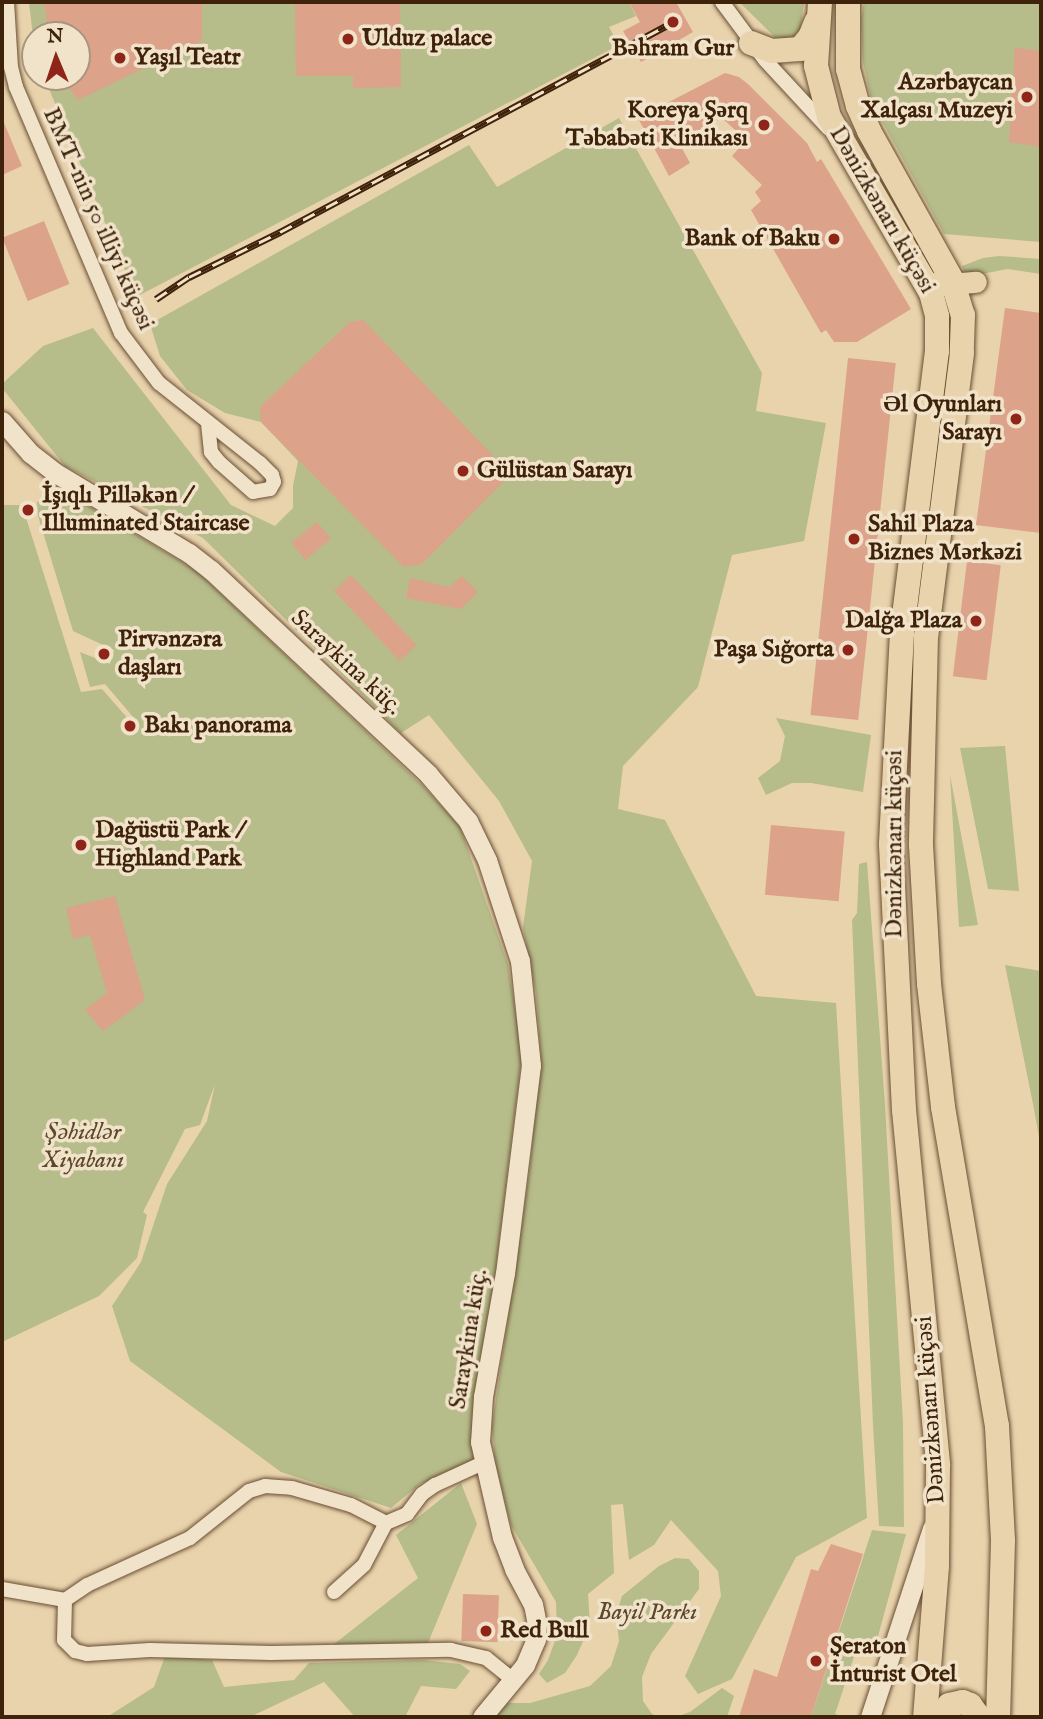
<!DOCTYPE html>
<html>
<head>
<meta charset="utf-8">
<style>
	body { margin:0 }
	#map { position:relative; width:1043px; height:1719px; overflow:hidden; background:#e9d3ad; font-family:"IM FELL English",serif }
	div>[style] { position:absolute }
	[style*='--x'] { left:calc(var(--x)*1px); top:calc(var(--y)*1px); width:calc(var(--w)*1px); rotate:calc(var(--a)*1deg) }
	.green>* { inset:0; background:#b6bc8a }
	.building>* { inset:0; background:#dca28a; transform-origin:0 0 }
	.roads { filter:drop-shadow(0 0 2px #694e33) drop-shadow(0 0 2px #694e33) }
	.street>* { height:14px; margin:-7px; padding:0 7px; transform-origin:7px; border-radius:7px; background:#f1e2ca }
	.secondary>* { height:19px; margin:-9.5px; padding:0 9.5px; transform-origin:9.5px; border-radius:9.5px; background:#f1e2ca }
	.primary>* { height:21px; margin:-10.5px; padding:0 10.5px; transform-origin:10.5px; border-radius:10.5px; background:#e9d3ad }
	.highway>* { height:24px; margin:-12px; padding:0 12px; transform-origin:12px; border-radius:12px; background:#e9d3ad }
	.rail>* { height:7px; margin-top:-3.5px; transform-origin:0; background:repeating-linear-gradient(90deg,#f1e2ca 0 13px,#3e220a 0 26px); box-sizing:border-box; border-block:2px solid #3e220a }
	.dots>* { width:19px; height:19px; translate:-50% -50%; box-sizing:border-box; border:4px solid #f1e2ca; border-radius:50% }
	span { translate:-50% -50%; white-space:nowrap; text-align:center; line-height:1.15; -webkit-text-stroke:7px #f1e2ca; paint-order:stroke }
	.poi-label { font-size:24px; color:#3e220a; font-weight:700 }
	.left { translate:0 -50%; text-align:left }
	.right { translate:-100% -50%; text-align:right }
	.street-label { font-size:24px; color:#3e220a }
	.park-label { font-size:24px; color:#5c482a; font-style:italic }
	.frame { position:absolute; inset:0; border:4px solid #3e220a; pointer-events:none }
	.north { position:absolute; left:21px; top:21px; width:70px; height:70px; box-sizing:border-box; background:#f1e2ca; border:2px solid #a9957d; border-radius:50%; rotate:358deg; font-size:19px; font-weight:700; line-height:28px; text-align:center; color:#3e220a }
	.north::after { content:''; display:block; margin:auto; width:24px; height:32px; background:#8f2418; clip-path:polygon(50% 0,100% 100%,50% 72%,0 100%) }
</style>
</head>
<body>
<div id="map">
	<div class="green">
		<i style="clip-path:polygon(29px 2px,629px 2px,636px 16px,609px 27px,619px 45px,136px 297px,44px 77px,77px 77px,77px 35px,35px 35px,35px 55px)"></i>
		<i style="clip-path:polygon(739px 2px,804px 2px,801px 28px,793px 38px,776px 38px)"></i>
		<i style="clip-path:polygon(864px 2px,1041px 2px,1041px 242px,944px 234px,872px 103px,863px 62px,861px 20px)"></i>
		<i style="clip-path:polygon(619px 118px,762px 373px,756px 411px,826px 423px,804px 541px,732px 555px,698px 687px,623px 766px,618px 809px,665px 820px,756px 996px,836px 1003px,867px 1518px,796px 1557px,732px 1679px,698px 1694px,685px 1676px,721px 1596px,718px 1571px,671px 1520px,654px 1545px,629px 1560px,623px 1504px,611px 1505px,614px 1573px,588px 1594px,590px 1625px,577px 1655px,565px 1673px,547px 1683px,539px 1674px,548px 1660px,557px 1635px,556px 1602px,511px 1525px,495px 1463px,492px 1426px,529px 1175px,541px 1056px,536px 993px,523px 927px,532px 861px,499px 801px,429px 715px,401px 733px,203px 538px,65px 466px,2px 388px,2px 384px,43px 346px,93px 328px,231px 505px,275px 526px,293px 508px,293px 486px,298px 461px,261px 422px,225px 413px,187px 390px,160px 356px,150px 324px,469px 145px,497px 187px)"></i>
		<i style="clip-path:polygon(999px 256px,1041px 259px,1041px 274px,1007px 269px,967px 277px,962px 266px,983px 258px)"></i>
		<i style="clip-path:polygon(50px 496px,71px 496px,197px 571px,423px 786px,460px 827px,508px 964px,522px 1054px,472px 1464px,420px 1484px,391px 1508px,281px 1472px,130px 1361px,112px 1306px,141px 1262px,167px 1184px,207px 1121px,215px 1084px,200px 1125px,185px 1129px,143px 1212px,147px 1215px,137px 1258px,99px 1296px,2px 1342px,2px 505px,22px 505px,81px 692px,102px 689px,137px 729px,134px 718px,105px 684px,90px 687px,80px 652px,110px 664px,114px 650px,73px 631px,38px 516px,37px 502px)"></i>
		<i style="clip-path:polygon(776px 718px,871px 735px,863px 792px,811px 783px,792px 783px,766px 795px,758px 778px,780px 761px,785px 736px)"></i>
		<i style="clip-path:polygon(1005px 746px,1019px 891px,988px 889px,960px 748px)"></i>
		<i style="clip-path:polygon(950px 775px,978px 925px,959px 927px)"></i>
		<i style="clip-path:polygon(867px 862px,885px 1105px,903px 1423px,904px 1527px,879px 1526px,873px 1425px,852px 920px,857px 913px,859px 864px)"></i>
		<i style="clip-path:polygon(1005px 965px,1041px 971px,1041px 1148px,1034px 1109px)"></i>
		<i style="clip-path:polygon(461px 1483px,477px 1524px,428px 1643px,333px 1645px,418px 1578px,396px 1535px)"></i>
		<i style="clip-path:polygon(872px 1530px,906px 1534px,874px 1651px,857px 1648px,835px 1714px,845px 1717px,811px 1717px)"></i>
		<i style="clip-path:polygon(675px 1558px,689px 1559px,699px 1571px,699px 1589px,651px 1654px,642px 1677px,643px 1701px,652px 1714px,661px 1717px,492px 1717px,504px 1703px,530px 1703px,590px 1686px,611px 1666px,619px 1641px,616px 1615px,622px 1596px,659px 1566px)"></i>
		<i style="clip-path:polygon(165px 1656px,212px 1660px,224px 1687px,294px 1680px,309px 1663px,423px 1660px,460px 1664px,470px 1671px,456px 1689px,421px 1686px,405px 1717px,355px 1717px,324px 1682px,250px 1717px,107px 1717px,154px 1687px)"></i>
		<i style="clip-path:polygon(722px 1688px,734px 1696px,727px 1717px,676px 1717px,690px 1712px)"></i>
	</div>
	<div class="building">
		<i style="clip-path:polygon(44px 2px,202px 2px,202px 40px,78px 100px,60px 77px,77px 77px,77px 35px,49px 35px)"></i>
		<i style="clip-path:polygon(295px 2px,400px 2px,401px 87px,353px 88px,353px 76px,296px 76px)"></i>
		<i style="clip-path:polygon(629px 2px,676px 2px,693px 32px,641px 62px,623px 31px,640px 22px)"></i>
		<i style="clip-path:polygon(1015px 48px,1041px 51px,1041px 147px,1009px 142px)"></i>
		<i style="clip-path:polygon(725px 73px,739px 77px,748px 84px,807px 143px,817px 162px,821px 159px,911px 309px,857px 342px,834px 342px,826px 330px,821px 333px,751px 210px,761px 201px,755px 192px,762px 185px,732px 156px,746px 140px,722px 118px,678px 141px,690px 163px,669px 176px,638px 118px)"></i>
		<i style="clip-path:polygon(2px 118px,22px 166px,2px 175px)"></i>
		<i style="left:44px;top:221px;width:68px;height:45px;rotate:68deg"></i>
		<i style="clip-path:polygon(1005px 308px,1041px 313px,1041px 533px,976px 525px)"></i>
		<i style="clip-path:polygon(363px 320px,501px 464px,505px 480px,421px 565px,403px 566px,261px 422px,260px 407px,350px 322px)"></i>
		<i style="left:848px;top:358px;width:48px;height:359px;rotate:6deg"></i>
		<i style="left:317px;top:522px;width:22px;height:33px;rotate:51deg"></i>
		<i style="left:967px;top:561px;width:34px;height:116px;rotate:7deg"></i>
		<i style="left:351px;top:575px;width:96px;height:23px;rotate:47deg"></i>
		<i style="clip-path:polygon(462px 576px,478px 592px,461px 609px,406px 598px,410px 578px,449px 587px)"></i>
		<i style="left:771px;top:825px;width:74px;height:70px;rotate:5deg"></i>
		<i style="clip-path:polygon(115px 896px,145px 1000px,103px 1031px,85px 1010px,107px 993px,90px 935px,73px 939px,66px 908px)"></i>
		<i style="clip-path:polygon(831px 1544px,863px 1554px,811px 1717px,739px 1717px,754px 1669px,777px 1677px,811px 1569px,818px 1571px)"></i>
		<i style="left:463px;top:1594px;width:36px;height:47px;rotate:2deg"></i>
	</div>
	<div class="roads">
		<div class="street">
			<i style="--x:7;--y:2;--w:65;--a:86.5"></i>
			<i style="--x:11;--y:67;--w:21;--a:76"></i>
			<i style="--x:16;--y:87;--w:267;--a:66.9"></i>
			<i style="--x:121;--y:333;--w:63;--a:52.8"></i>
			<i style="--x:159;--y:383;--w:129;--a:38.4"></i>
			<i style="--x:260;--y:463;--w:17;--a:45"></i>
			<i style="--x:272;--y:475;--w:7;--a:74"></i>
			<i style="--x:274;--y:482;--w:8;--a:120"></i>
			<i style="--x:270;--y:489;--w:17;--a:170"></i>
			<i style="--x:253;--y:492;--w:45;--a:-138.6"></i>
			<i style="--x:219;--y:462;--w:13;--a:-129"></i>
			<i style="--x:211;--y:452;--w:30;--a:-96"></i>
			<i style="--x:722;--y:2;--w:72;--a:53.4"></i>
			<i style="--x:765;--y:60;--w:94;--a:47.2"></i>
			<i style="--x:2;--y:1589;--w:64;--a:9.9"></i>
			<i style="--x:65;--y:1600;--w:27;--a:-34"></i>
			<i style="--x:87;--y:1585;--w:113;--a:-24.5"></i>
			<i style="--x:190;--y:1538;--w:75;--a:-38.5"></i>
			<i style="--x:249;--y:1491;--w:17;--a:-17"></i>
			<i style="--x:265;--y:1486;--w:27;--a:4"></i>
			<i style="--x:292;--y:1488;--w:61;--a:16.1"></i>
			<i style="--x:351;--y:1505;--w:39;--a:27"></i>
			<i style="--x:386;--y:1523;--w:23;--a:-23"></i>
			<i style="--x:407;--y:1514;--w:25;--a:-53"></i>
			<i style="--x:422;--y:1494;--w:16;--a:-35"></i>
			<i style="--x:435;--y:1485;--w:53;--a:-24.6"></i>
			<i style="--x:334;--y:1592;--w:40;--a:-42"></i>
			<i style="--x:364;--y:1565;--w:47;--a:-62.4"></i>
			<i style="--x:65;--y:1600;--w:40;--a:91.4"></i>
			<i style="--x:64;--y:1640;--w:16;--a:45"></i>
			<i style="--x:75;--y:1651;--w:12;--a:14"></i>
			<i style="--x:87;--y:1654;--w:63;--a:-3.6"></i>
			<i style="--x:150;--y:1650;--w:121;--a:1.4"></i>
			<i style="--x:271;--y:1653;--w:180;--a:-1"></i>
			<i style="--x:451;--y:1650;--w:36;--a:13"></i>
			<i style="--x:486;--y:1658;--w:36;--a:39"></i>
		</div>
		<div class="secondary">
			<i style="--x:2;--y:421;--w:43;--a:48.8"></i>
			<i style="--x:30;--y:453;--w:31;--a:38"></i>
			<i style="--x:54;--y:472;--w:157;--a:31"></i>
			<i style="--x:189;--y:553;--w:28;--a:38"></i>
			<i style="--x:211;--y:570;--w:298;--a:43.2"></i>
			<i style="--x:428;--y:774;--w:62;--a:49.6"></i>
			<i style="--x:468;--y:821;--w:43;--a:64"></i>
			<i style="--x:487;--y:860;--w:106;--a:71.9"></i>
			<i style="--x:520;--y:961;--w:105;--a:84"></i>
			<i style="--x:531;--y:1065;--w:210;--a:97.1"></i>
			<i style="--x:505;--y:1273;--w:125;--a:100.1"></i>
			<i style="--x:483;--y:1396;--w:46;--a:93.7"></i>
			<i style="--x:480;--y:1442;--w:98;--a:77"></i>
			<i style="--x:502;--y:1537;--w:34;--a:69"></i>
			<i style="--x:514;--y:1569;--w:40;--a:62"></i>
			<i style="--x:533;--y:1604;--w:20;--a:79"></i>
			<i style="--x:537;--y:1624;--w:15;--a:94"></i>
			<i style="--x:536;--y:1639;--w:28;--a:113"></i>
			<i style="--x:525;--y:1665;--w:67;--a:129.6"></i>
			<i style="--x:870;--y:1717;--w:199;--a:-71.8"></i>
		</div>
		<div class="primary">
			<i style="--x:924;--y:281;--w:16;--a:15"></i>
			<i style="--x:939;--y:285;--w:37;--a:-5"></i>
		</div>
		<div class="highway">
			<i style="--x:820;--y:2;--w:64;--a:93.6"></i>
			<i style="--x:816;--y:66;--w:53;--a:75.7"></i>
			<i style="--x:829;--y:117;--w:203;--a:59.9"></i>
			<i style="--x:931;--y:293;--w:24;--a:75"></i>
			<i style="--x:937;--y:316;--w:35;--a:90"></i>
			<i style="--x:937;--y:351;--w:284;--a:97.1"></i>
			<i style="--x:902;--y:633;--w:212;--a:93"></i>
			<i style="--x:891;--y:845;--w:265;--a:87.2"></i>
			<i style="--x:904;--y:1110;--w:357;--a:84.5"></i>
			<i style="--x:938;--y:1465;--w:101;--a:90.6"></i>
			<i style="--x:937;--y:1566;--w:151;--a:94.5"></i>
			<i style="--x:848;--y:2;--w:67;--a:90"></i>
			<i style="--x:848;--y:69;--w:38;--a:75"></i>
			<i style="--x:858;--y:106;--w:27;--a:66"></i>
			<i style="--x:869;--y:131;--w:171;--a:60.9"></i>
			<i style="--x:952;--y:280;--w:37;--a:73"></i>
			<i style="--x:963;--y:315;--w:38;--a:92"></i>
			<i style="--x:962;--y:353;--w:285;--a:97.2"></i>
			<i style="--x:926;--y:636;--w:209;--a:91.4"></i>
			<i style="--x:921;--y:845;--w:139;--a:86.7"></i>
			<i style="--x:929;--y:984;--w:124;--a:83.5"></i>
			<i style="--x:943;--y:1107;--w:324;--a:80.4"></i>
			<i style="--x:997;--y:1426;--w:115;--a:87"></i>
			<i style="--x:1003;--y:1541;--w:176;--a:91.6"></i>
			<i style="--x:751;--y:43;--w:22;--a:21"></i>
			<i style="--x:772;--y:51;--w:28;--a:-4"></i>
			<i style="--x:800;--y:49;--w:16;--a:-50"></i>
			<i style="--x:810;--y:37;--w:16;--a:-68"></i>
			<i style="--x:941;--y:1717;--w:14;--a:-56"></i>
			<i style="--x:949;--y:1705;--w:14;--a:-12"></i>
			<i style="--x:963;--y:1702;--w:8;--a:23"></i>
			<i style="--x:970;--y:1705;--w:15;--a:53"></i>
		</div>
	</div>
	<div class="rail">
		<i style="--x:156;--y:299;--w:40;--a:-34"></i>
		<i style="--x:189;--y:277;--w:102;--a:-26.3"></i>
		<i style="--x:280;--y:232;--w:446;--a:-28.1"></i>
	</div>
	<div class="dots">
		<i style="left:673px;top:22px;background:#8f2418"></i>
		<i style="left:348px;top:39px;background:#8f2418"></i>
		<i style="left:120px;top:58px;background:#8f2418"></i>
		<i style="left:1027px;top:97px;background:#8f2418"></i>
		<i style="left:764px;top:125px;background:#8f2418"></i>
		<i style="left:834px;top:239px;background:#8f2418"></i>
		<i style="left:1016px;top:419px;background:#8f2418"></i>
		<i style="left:463px;top:471px;background:#8f2418"></i>
		<i style="left:28px;top:510px;background:#8f2418"></i>
		<i style="left:854px;top:539px;background:#8f2418"></i>
		<i style="left:976px;top:621px;background:#8f2418"></i>
		<i style="left:848px;top:650px;background:#8f2418"></i>
		<i style="left:104px;top:654px;background:#8f2418"></i>
		<i style="left:130px;top:726px;background:#8f2418"></i>
		<i style="left:81px;top:845px;background:#8f2418"></i>
		<i style="left:486px;top:1631px;background:#8f2418"></i>
		<i style="left:816px;top:1661px;background:#8f2418"></i>
	</div>
	<div class="poi-label">
		<span class="left" style="left:362px;top:39px">Ulduz palace</span>
		<span style="left:673px;top:49px">Bəhram Gur</span>
		<span class="left" style="left:134px;top:58px">Yaşıl Teatr</span>
		<span class="right" style="left:1013px;top:97px">Azərbaycan<br>Xalçası Muzeyi</span>
		<span class="right" style="left:748px;top:125px">Koreya Şərq<br>Təbabəti Klinikası</span>
		<span class="right" style="left:820px;top:239px">Bank of Baku</span>
		<span class="right" style="left:1002px;top:419px">Əl Oyunları<br>Sarayı</span>
		<span class="left" style="left:477px;top:471px">Gülüstan Sarayı</span>
		<span class="left" style="left:42px;top:510px">İşıqlı Pilləkən /<br>Illuminated Staircase</span>
		<span class="left" style="left:868px;top:539px">Sahil Plaza<br>Biznes Mərkəzi</span>
		<span class="right" style="left:962px;top:621px">Dalğa Plaza</span>
		<span class="left" style="left:118px;top:654px">Pirvənzəra<br>daşları</span>
		<span class="right" style="left:834px;top:650px">Paşa Sığorta</span>
		<span class="left" style="left:144px;top:726px">Bakı panorama</span>
		<span class="left" style="left:95px;top:845px">Dağüstü Park /<br>Highland Park</span>
		<span class="left" style="left:500px;top:1631px">Red Bull</span>
		<span class="left" style="left:830px;top:1661px">Şeraton<br>İnturist Otel</span>
	</div>
	<div class="street-label">
		<span style="left:882px;top:210px;rotate:60deg">Dənizkənarı küçəsi</span>
		<span style="left:98px;top:219px;rotate:66deg">BMT-nin 50 illiyi küçəsi</span>
		<span style="left:346px;top:663px;rotate:43deg">Saraykina küç.</span>
		<span style="left:895px;top:844px;rotate:-90deg">Dənizkənarı küçəsi</span>
		<span style="left:469px;top:1339px;rotate:-81deg">Saraykina küç.</span>
		<span style="left:931px;top:1410px;rotate:-94deg">Dənizkənarı küçəsi</span>
	</div>
	<div class="park-label">
		<span style="left:83px;top:1147px">Şəhidlər<br>Xiyabanı</span>
		<span style="left:647px;top:1613px">Bayil Parkı</span>
	</div>
	<div class="frame"></div>
	<div class="north">N</div>
</div>
</body>
</html>
